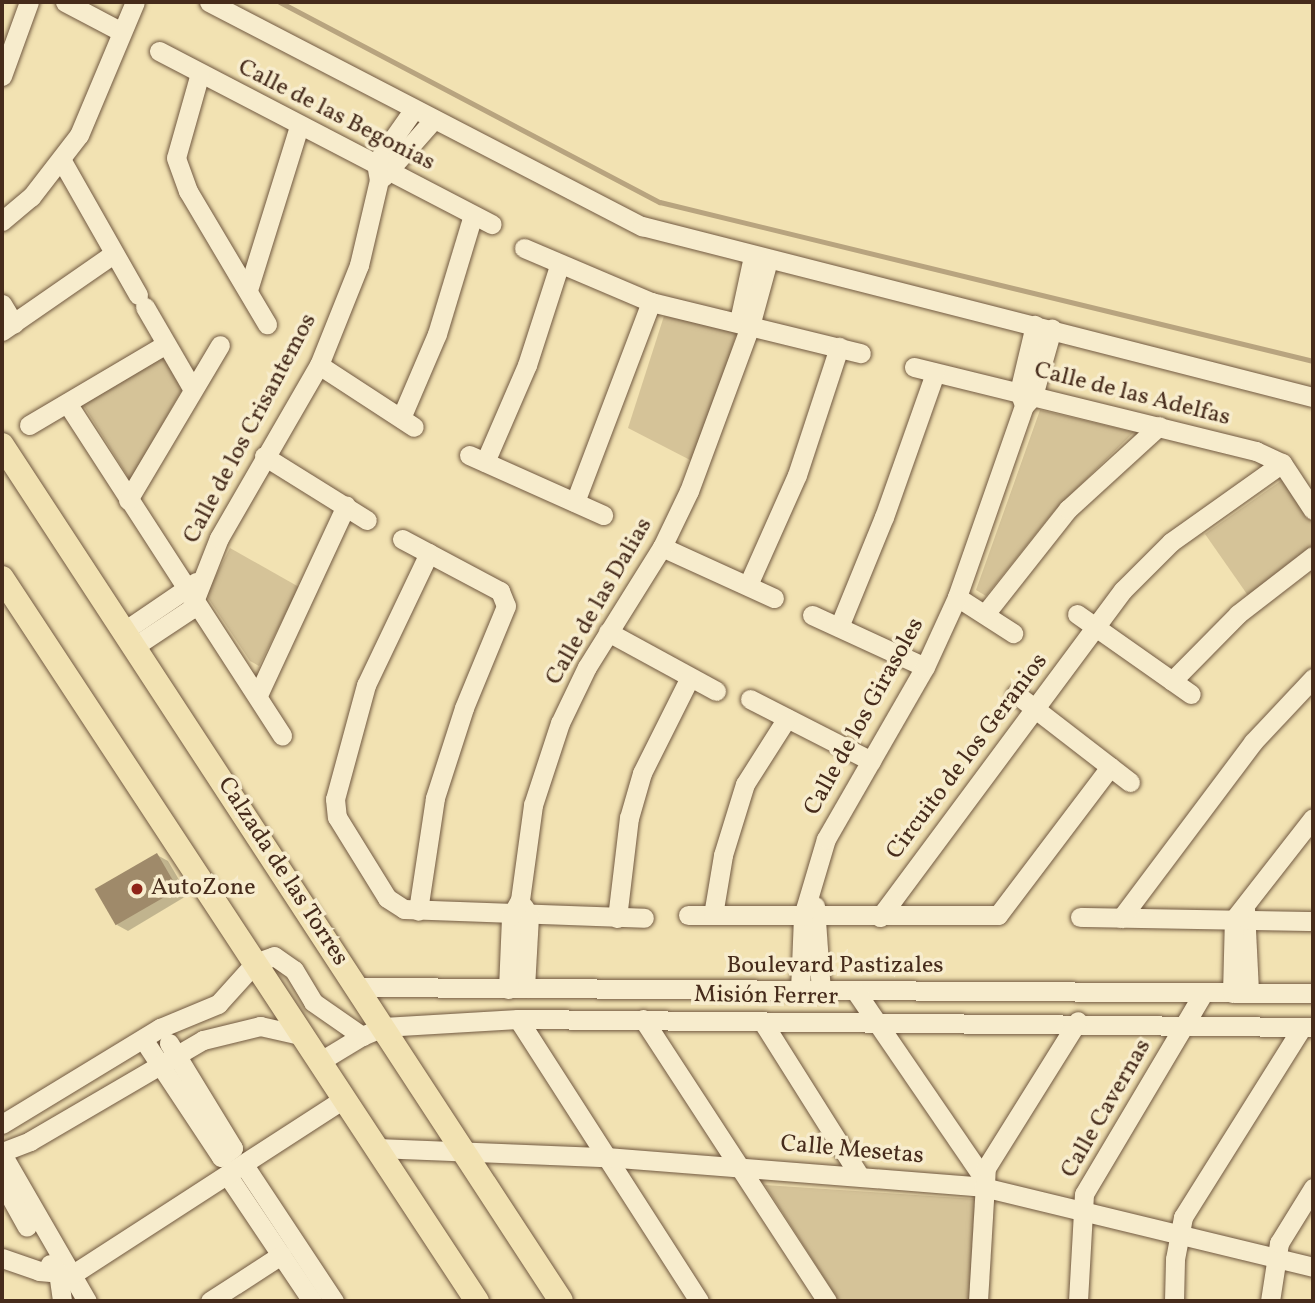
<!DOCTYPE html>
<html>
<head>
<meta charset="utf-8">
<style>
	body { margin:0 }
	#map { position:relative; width:1315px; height:1303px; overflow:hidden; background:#f2e2b2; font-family:Vollkorn,serif }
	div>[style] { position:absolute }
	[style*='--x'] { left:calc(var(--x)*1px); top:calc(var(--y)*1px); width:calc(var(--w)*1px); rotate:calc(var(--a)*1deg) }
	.green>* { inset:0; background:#d5c398 }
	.shadow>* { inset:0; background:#0003 }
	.stream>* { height:4.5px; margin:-2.25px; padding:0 2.25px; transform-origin:2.25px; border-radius:2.25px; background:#b8a47f }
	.building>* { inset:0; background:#9f8a6a; transform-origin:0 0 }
	.roads { filter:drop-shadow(0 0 2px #715941) drop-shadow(0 0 2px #715941) }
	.minor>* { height:19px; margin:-9.5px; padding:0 9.5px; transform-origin:9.5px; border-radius:9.5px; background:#f7eccd }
	.major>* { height:24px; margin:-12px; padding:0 12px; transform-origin:12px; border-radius:12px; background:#f2e2b2 }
	.dots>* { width:19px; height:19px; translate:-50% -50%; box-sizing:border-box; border:4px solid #f7eccd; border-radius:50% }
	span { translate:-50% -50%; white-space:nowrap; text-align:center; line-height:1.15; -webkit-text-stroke:7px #f7eccd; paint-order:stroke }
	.street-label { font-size:24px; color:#462b1b }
	.poi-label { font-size:24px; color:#462b1b }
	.left { translate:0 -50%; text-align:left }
	.frame { position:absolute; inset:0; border:4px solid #462b1b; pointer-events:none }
</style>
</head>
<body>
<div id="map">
	<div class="green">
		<i style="clip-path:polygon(664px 316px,737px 331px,717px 401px,692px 461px,628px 428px)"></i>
		<i style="clip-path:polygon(166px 352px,186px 383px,130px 480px,82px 403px)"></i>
		<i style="clip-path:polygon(1040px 410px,1134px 432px,1054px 511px,986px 596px,976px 590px)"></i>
		<i style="clip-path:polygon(1285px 478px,1313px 518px,1313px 552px,1249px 597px,1205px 534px)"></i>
		<i style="clip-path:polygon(230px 548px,299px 587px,259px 666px,250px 661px,206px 595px)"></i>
		<i style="clip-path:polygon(765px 1185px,976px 1199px,973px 1301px,839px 1301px)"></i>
	</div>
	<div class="shadow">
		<i style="clip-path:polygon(157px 855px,168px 861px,188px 895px,128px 931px,117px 925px)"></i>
	</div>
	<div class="stream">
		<i style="--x:280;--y:2;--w:429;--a:27.8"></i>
		<i style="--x:660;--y:202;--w:672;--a:13.68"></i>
	</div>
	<div class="building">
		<i style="left:157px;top:853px;width:42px;height:72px;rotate:60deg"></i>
	</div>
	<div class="roads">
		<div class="minor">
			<i style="--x:65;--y:2;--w:64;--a:27.8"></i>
			<i style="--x:209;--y:2;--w:488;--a:27.4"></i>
			<i style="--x:642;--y:226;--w:692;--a:14.3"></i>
			<i style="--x:159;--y:51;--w:375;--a:27.5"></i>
			<i style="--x:200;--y:73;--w:88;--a:105.8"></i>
			<i style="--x:176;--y:158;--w:35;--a:70"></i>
			<i style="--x:188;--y:191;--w:155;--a:59.3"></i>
			<i style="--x:2;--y:76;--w:79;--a:-70"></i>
			<i style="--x:62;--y:161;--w:154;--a:60.4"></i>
			<i style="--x:383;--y:177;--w:77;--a:-48.7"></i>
			<i style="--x:2;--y:221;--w:38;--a:-40"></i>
			<i style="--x:31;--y:197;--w:78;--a:-52.3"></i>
			<i style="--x:79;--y:135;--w:144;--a:-67.2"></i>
			<i style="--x:524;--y:248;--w:138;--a:23"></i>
			<i style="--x:651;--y:302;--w:216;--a:13.7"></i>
			<i style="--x:248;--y:290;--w:172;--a:-72.7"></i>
			<i style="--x:2;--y:304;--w:23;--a:59"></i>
			<i style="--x:145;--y:307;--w:94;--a:59.9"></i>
			<i style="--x:739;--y:321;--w:66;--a:-77.8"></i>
			<i style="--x:2;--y:331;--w:135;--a:-34.7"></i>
			<i style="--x:319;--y:365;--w:113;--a:33.1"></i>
			<i style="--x:914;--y:367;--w:352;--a:13.8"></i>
			<i style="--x:1256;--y:451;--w:29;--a:25"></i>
			<i style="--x:1282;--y:463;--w:56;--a:56.6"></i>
			<i style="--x:1023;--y:402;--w:11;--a:-112"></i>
			<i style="--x:1019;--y:392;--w:69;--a:-76.6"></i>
			<i style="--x:67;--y:403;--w:396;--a:57.1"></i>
			<i style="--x:401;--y:418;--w:91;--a:-66.8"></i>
			<i style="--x:437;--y:334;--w:124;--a:-73.2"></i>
			<i style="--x:29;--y:425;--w:159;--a:-30.6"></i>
			<i style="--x:469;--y:455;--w:147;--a:24.1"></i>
			<i style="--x:264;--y:456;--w:121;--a:31.9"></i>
			<i style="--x:485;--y:462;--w:106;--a:-66.6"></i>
			<i style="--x:527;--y:365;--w:104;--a:-72.1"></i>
			<i style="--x:128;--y:500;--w:180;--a:-59.3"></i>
			<i style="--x:575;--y:502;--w:214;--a:-69.2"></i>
			<i style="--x:402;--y:539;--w:111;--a:28"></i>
			<i style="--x:500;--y:591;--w:16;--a:68"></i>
			<i style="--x:506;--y:606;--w:110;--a:112.4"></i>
			<i style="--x:464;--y:708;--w:95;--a:107.9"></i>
			<i style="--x:435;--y:798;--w:114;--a:98.6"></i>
			<i style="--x:662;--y:547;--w:123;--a:24.5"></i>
			<i style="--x:429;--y:553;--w:146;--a:115.5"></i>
			<i style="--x:366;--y:685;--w:118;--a:105.2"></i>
			<i style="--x:335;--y:799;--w:18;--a:84"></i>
			<i style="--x:337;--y:817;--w:95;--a:58.3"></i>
			<i style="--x:387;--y:898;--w:20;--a:33"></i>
			<i style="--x:404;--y:909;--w:240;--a:2.1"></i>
			<i style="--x:748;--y:585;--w:120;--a:-66"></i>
			<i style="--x:797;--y:475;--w:135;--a:-71.8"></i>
			<i style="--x:957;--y:597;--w:67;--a:32.7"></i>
			<i style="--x:985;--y:614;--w:134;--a:-51.7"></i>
			<i style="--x:1068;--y:509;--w:123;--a:-42.4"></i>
			<i style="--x:1077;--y:614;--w:139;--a:35.1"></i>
			<i style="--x:812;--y:615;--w:124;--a:24.7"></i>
			<i style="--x:839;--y:627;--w:119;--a:-67.8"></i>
			<i style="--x:884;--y:517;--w:153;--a:-70.5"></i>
			<i style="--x:124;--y:631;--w:87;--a:-34.2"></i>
			<i style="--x:608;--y:632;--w:123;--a:28.6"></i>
			<i style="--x:135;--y:646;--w:67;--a:-33.5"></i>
			<i style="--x:191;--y:609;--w:76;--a:-68.5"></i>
			<i style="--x:219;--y:538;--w:200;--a:-60"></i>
			<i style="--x:319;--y:365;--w:108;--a:-68.2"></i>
			<i style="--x:359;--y:265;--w:87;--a:-76.8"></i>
			<i style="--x:379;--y:180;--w:17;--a:-100"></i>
			<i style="--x:376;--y:163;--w:66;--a:-54.9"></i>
			<i style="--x:1172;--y:681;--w:94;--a:-45.4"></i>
			<i style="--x:1238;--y:614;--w:95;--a:-37.7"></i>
			<i style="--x:1016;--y:694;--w:144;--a:37.7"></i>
			<i style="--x:258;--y:695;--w:209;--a:-65.1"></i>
			<i style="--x:750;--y:699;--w:136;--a:27.1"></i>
			<i style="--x:815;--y:906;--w:86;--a:86"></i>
			<i style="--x:524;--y:907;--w:10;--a:61"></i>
			<i style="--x:529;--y:916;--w:72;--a:93.2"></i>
			<i style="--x:1245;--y:909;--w:83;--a:87.2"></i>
			<i style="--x:688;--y:915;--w:310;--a:0"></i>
			<i style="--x:998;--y:915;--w:186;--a:-52.9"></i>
			<i style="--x:713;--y:915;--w:61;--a:-80.5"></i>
			<i style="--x:723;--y:855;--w:74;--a:-72.8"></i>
			<i style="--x:745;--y:784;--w:78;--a:-57.5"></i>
			<i style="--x:880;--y:917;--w:407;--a:-53.4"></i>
			<i style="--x:1123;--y:590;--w:68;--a:-45"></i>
			<i style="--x:1171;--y:542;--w:136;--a:-35.4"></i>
			<i style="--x:1080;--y:917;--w:233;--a:1"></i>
			<i style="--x:617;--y:918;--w:101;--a:-83.2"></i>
			<i style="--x:629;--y:818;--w:47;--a:-73.9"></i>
			<i style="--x:642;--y:773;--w:107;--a:-63.4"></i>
			<i style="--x:1121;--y:918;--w:220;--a:-53.1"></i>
			<i style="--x:1253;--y:742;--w:88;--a:-46.8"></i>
			<i style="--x:357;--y:987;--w:956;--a:0.36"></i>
			<i style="--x:508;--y:989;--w:73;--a:-87.6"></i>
			<i style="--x:511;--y:916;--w:18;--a:-61"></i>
			<i style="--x:520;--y:900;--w:96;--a:-82.2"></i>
			<i style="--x:533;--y:805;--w:86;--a:-71.8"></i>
			<i style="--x:560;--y:723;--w:62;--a:-64.3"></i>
			<i style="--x:587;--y:667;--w:142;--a:-58"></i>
			<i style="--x:662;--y:547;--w:62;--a:-64.3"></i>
			<i style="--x:689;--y:491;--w:176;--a:-69.7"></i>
			<i style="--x:750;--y:326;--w:68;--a:-74.7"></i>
			<i style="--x:800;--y:991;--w:75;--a:-87.7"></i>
			<i style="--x:803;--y:916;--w:80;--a:-73.4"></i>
			<i style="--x:826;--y:839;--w:198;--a:-60.1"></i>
			<i style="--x:925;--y:667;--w:77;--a:-65.4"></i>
			<i style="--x:957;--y:597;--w:202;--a:-70.7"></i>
			<i style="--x:1024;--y:406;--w:13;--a:-48"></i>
			<i style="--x:1033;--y:396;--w:70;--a:-74.2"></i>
			<i style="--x:856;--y:992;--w:227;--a:55.6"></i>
			<i style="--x:1232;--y:993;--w:74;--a:-88.5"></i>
			<i style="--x:1234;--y:919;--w:128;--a:-52"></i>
			<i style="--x:518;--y:1019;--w:335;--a:57.3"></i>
			<i style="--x:643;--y:1019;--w:337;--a:56.9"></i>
			<i style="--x:762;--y:1021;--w:182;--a:57.8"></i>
			<i style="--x:143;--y:1039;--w:141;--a:56.5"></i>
			<i style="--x:221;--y:1157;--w:15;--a:-37"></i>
			<i style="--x:233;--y:1148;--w:123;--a:-121.4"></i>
			<i style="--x:319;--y:1062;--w:50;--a:-31.2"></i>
			<i style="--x:2;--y:1124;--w:185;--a:-31.3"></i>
			<i style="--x:160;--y:1028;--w:63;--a:-22.5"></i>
			<i style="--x:218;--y:1004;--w:55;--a:-47.9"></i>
			<i style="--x:255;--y:963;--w:20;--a:-20"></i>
			<i style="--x:274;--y:956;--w:24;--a:35"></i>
			<i style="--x:294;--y:970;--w:37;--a:59"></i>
			<i style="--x:313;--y:1002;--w:60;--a:34.8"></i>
			<i style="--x:362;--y:1036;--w:23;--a:-23"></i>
			<i style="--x:383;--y:1027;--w:135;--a:-3.4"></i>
			<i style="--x:518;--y:1019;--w:795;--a:0.58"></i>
			<i style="--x:377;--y:1148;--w:229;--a:2.3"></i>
			<i style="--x:606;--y:1157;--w:378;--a:4.5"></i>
			<i style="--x:983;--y:1187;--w:340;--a:13.6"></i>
			<i style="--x:2;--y:1152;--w:30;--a:-21"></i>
			<i style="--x:30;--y:1141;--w:200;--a:-30.3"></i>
			<i style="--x:203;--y:1040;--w:59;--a:-13.8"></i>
			<i style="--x:260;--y:1026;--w:41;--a:12.7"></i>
			<i style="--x:2;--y:1154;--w:170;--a:60"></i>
			<i style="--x:244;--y:1165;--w:163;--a:56.5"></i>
			<i style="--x:228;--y:1176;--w:151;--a:56.1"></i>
			<i style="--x:2;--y:1182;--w:51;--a:60.9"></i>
			<i style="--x:2;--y:1258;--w:39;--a:19"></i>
			<i style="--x:39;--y:1271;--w:34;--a:5"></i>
			<i style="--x:73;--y:1274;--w:323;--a:-32.9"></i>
			<i style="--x:50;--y:1264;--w:11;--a:45"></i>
			<i style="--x:58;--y:1272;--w:29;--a:82"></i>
			<i style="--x:210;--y:1301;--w:85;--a:-32.9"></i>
			<i style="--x:978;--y:1301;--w:133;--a:-86.6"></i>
			<i style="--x:986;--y:1168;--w:173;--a:-58"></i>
			<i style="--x:1078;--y:1301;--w:107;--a:-86.8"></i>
			<i style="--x:1084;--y:1194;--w:235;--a:-59.3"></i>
			<i style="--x:1174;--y:1301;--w:42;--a:-88.6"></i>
			<i style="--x:1175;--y:1259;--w:43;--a:-79.2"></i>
			<i style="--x:1183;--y:1217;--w:224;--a:-57.9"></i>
			<i style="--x:1270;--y:1301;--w:59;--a:-81.2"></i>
			<i style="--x:1279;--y:1243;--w:65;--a:-58.3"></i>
		</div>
		<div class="major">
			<i style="--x:2;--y:445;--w:1022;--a:56.85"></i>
			<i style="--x:2;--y:578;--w:865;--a:56.7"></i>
		</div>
	</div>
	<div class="dots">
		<i style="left:137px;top:889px;background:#8f2418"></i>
	</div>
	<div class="street-label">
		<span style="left:336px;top:116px;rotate:27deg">Calle de las Begonias</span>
		<span style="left:1132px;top:395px;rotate:14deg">Calle de las Adelfas</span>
		<span style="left:251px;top:429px;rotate:-62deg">Calle de los Crisantemos</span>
		<span style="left:600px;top:602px;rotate:-60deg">Calle de las Dalias</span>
		<span style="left:865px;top:717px;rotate:-61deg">Calle de los Girasoles</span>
		<span style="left:968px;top:757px;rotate:-53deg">Circuito de los Geranios</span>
		<span style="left:282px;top:872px;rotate:57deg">Calzada de las Torres</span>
		<span style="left:835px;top:967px">Boulevard Pastizales</span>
		<span style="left:766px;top:997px;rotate:1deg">Misión Ferrer</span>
		<span style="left:1107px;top:1109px;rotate:-60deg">Calle Cavernas</span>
		<span style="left:852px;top:1151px;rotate:5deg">Calle Mesetas</span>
	</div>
	<div class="poi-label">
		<span class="left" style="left:151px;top:889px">AutoZone</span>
	</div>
	<div class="frame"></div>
</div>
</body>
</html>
